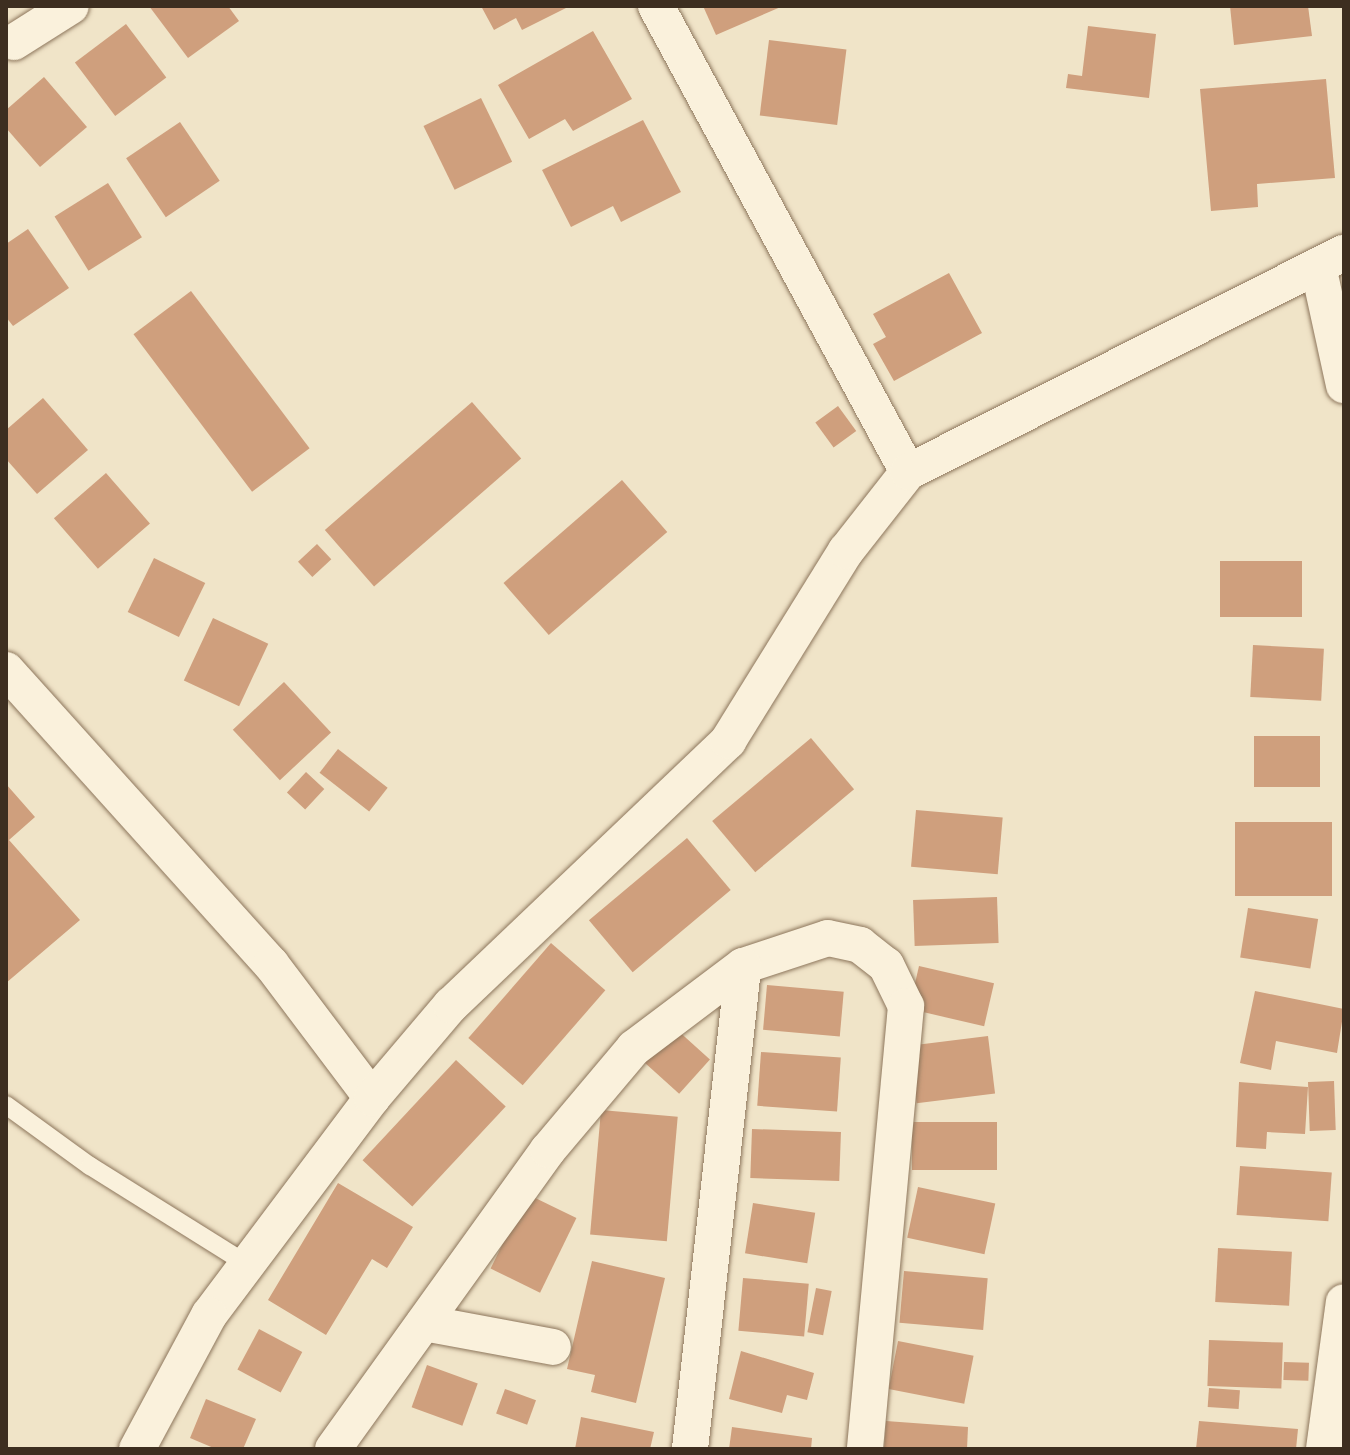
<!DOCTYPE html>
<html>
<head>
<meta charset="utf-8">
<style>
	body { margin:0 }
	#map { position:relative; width:1350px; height:1455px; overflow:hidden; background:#f0e4c8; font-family:"Roboto Serif",serif }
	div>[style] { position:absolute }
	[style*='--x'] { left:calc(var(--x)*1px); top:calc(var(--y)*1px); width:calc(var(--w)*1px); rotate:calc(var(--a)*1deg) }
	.building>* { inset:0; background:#cf9f7d; transform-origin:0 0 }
	.roads { filter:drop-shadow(0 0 2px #8d765c) drop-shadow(0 0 2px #8d765c) }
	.lane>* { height:18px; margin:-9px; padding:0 9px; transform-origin:9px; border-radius:9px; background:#faf1dc }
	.street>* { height:36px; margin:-18px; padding:0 18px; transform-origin:18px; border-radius:18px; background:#faf1dc }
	span { translate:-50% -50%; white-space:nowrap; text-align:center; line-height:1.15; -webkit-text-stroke:6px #f7eed8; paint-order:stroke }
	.frame { position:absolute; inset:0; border:8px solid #3d2e20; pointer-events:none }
</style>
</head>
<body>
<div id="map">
	<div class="building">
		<i style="clip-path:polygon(149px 6px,228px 6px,239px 21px,188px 58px)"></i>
		<i style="clip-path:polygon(481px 6px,570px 6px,522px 30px,516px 18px,494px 30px)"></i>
		<i style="clip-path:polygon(703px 6px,783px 6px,716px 35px)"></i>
		<i style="clip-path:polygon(1230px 6px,1308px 6px,1312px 36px,1234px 45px)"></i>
		<i style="left:126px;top:24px;width:67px;height:64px;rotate:53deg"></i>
		<i style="clip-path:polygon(1088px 26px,1156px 34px,1149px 98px,1066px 88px,1068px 74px,1082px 76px)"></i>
		<i style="clip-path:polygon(593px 31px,632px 99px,573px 131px,565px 119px,529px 139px,498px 85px)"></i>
		<i style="left:769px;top:40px;width:78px;height:76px;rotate:7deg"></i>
		<i style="clip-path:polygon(44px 77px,87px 127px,40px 167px,6px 128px,6px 110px)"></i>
		<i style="clip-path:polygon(1326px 79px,1335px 178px,1257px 184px,1258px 207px,1211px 211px,1200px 89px)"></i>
		<i style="left:481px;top:98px;width:71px;height:64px;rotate:64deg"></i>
		<i style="clip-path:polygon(643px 120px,681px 192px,621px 222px,613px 206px,571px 227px,542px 170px)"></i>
		<i style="left:180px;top:122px;width:71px;height:65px;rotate:56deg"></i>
		<i style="left:108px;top:183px;width:64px;height:63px;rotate:58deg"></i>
		<i style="clip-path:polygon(28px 229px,69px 288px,13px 326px,6px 317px,6px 244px)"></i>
		<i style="clip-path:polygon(949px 273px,982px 333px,894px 381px,873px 344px,886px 337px,873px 314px)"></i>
		<i style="left:191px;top:291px;width:197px;height:72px;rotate:53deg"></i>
		<i style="clip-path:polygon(43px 398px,88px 450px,37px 494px,6px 459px,6px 430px)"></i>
		<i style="left:472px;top:402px;width:75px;height:195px;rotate:49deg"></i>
		<i style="left:838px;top:406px;width:31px;height:28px;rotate:54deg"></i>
		<i style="left:106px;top:473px;width:67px;height:69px;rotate:49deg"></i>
		<i style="left:622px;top:480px;width:69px;height:157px;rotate:49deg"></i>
		<i style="left:317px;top:544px;width:21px;height:26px;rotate:47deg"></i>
		<i style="left:154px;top:558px;width:57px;height:60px;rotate:26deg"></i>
		<i style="left:1220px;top:561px;width:82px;height:56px"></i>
		<i style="left:213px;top:618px;width:61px;height:69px;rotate:25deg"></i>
		<i style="left:1253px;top:645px;width:71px;height:52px;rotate:3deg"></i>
		<i style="left:284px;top:682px;width:69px;height:70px;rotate:47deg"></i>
		<i style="left:1254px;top:736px;width:66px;height:51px"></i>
		<i style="left:811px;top:738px;width:67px;height:129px;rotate:50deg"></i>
		<i style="left:338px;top:749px;width:63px;height:30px;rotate:38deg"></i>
		<i style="left:306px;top:772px;width:25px;height:28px;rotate:43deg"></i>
		<i style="clip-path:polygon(6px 784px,35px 817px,9px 840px,80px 920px,6px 983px)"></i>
		<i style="left:916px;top:810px;width:87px;height:57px;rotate:5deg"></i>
		<i style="left:1235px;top:822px;width:97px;height:74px"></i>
		<i style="left:687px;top:838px;width:68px;height:128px;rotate:50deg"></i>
		<i style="left:997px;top:897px;width:46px;height:84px;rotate:88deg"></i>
		<i style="left:1248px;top:908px;width:71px;height:50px;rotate:9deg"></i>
		<i style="left:551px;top:943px;width:72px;height:126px;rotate:41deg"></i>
		<i style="left:919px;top:966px;width:77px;height:44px;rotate:13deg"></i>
		<i style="left:767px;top:985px;width:77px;height:45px;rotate:5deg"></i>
		<i style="clip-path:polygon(1255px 991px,1344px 1009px,1337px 1053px,1276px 1041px,1271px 1070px,1240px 1063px)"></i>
		<i style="left:675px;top:1028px;width:47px;height:46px;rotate:42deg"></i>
		<i style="left:988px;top:1036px;width:58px;height:79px;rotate:83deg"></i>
		<i style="left:761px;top:1052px;width:80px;height:54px;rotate:4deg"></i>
		<i style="left:456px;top:1060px;width:68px;height:137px;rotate:43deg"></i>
		<i style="left:1334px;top:1081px;width:49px;height:26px;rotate:88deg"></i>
		<i style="clip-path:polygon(1239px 1082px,1308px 1087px,1305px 1134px,1267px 1132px,1266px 1149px,1236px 1147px)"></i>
		<i style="left:601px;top:1110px;width:77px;height:125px;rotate:5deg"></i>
		<i style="left:912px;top:1122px;width:85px;height:48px"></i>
		<i style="left:752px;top:1129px;width:89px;height:49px;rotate:2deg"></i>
		<i style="left:1240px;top:1166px;width:92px;height:49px;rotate:4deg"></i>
		<i style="clip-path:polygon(338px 1183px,413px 1227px,387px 1268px,372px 1259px,326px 1335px,268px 1300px)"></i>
		<i style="left:918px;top:1187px;width:79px;height:52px;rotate:12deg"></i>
		<i style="left:527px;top:1194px;width:55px;height:83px;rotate:26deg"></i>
		<i style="left:753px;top:1203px;width:63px;height:51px;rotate:9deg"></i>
		<i style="left:1218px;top:1248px;width:74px;height:54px;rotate:3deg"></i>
		<i style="clip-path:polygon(592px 1261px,665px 1278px,636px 1403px,591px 1392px,595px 1375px,567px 1369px)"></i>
		<i style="left:904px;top:1271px;width:84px;height:52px;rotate:5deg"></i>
		<i style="left:743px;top:1278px;width:66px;height:53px;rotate:5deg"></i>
		<i style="left:816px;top:1288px;width:16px;height:45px;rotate:11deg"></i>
		<i style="left:259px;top:1329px;width:49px;height:46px;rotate:28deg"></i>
		<i style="left:1209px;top:1340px;width:74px;height:46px;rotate:2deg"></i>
		<i style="left:898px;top:1341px;width:77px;height:49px;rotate:11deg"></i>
		<i style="clip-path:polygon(741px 1351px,814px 1373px,807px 1400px,787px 1395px,782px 1413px,729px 1399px)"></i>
		<i style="left:1284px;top:1362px;width:25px;height:18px;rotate:2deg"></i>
		<i style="left:427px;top:1365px;width:54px;height:45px;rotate:20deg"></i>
		<i style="left:1209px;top:1388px;width:31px;height:19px;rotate:4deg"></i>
		<i style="left:505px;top:1389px;width:33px;height:26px;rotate:20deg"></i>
		<i style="clip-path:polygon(206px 1399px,256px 1419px,243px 1449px,216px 1449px,190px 1438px)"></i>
		<i style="clip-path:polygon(581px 1417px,654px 1432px,650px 1449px,575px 1449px)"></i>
		<i style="clip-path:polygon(886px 1421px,968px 1427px,967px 1449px,884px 1449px)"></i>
		<i style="clip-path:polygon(1199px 1421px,1298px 1429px,1296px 1449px,1196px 1449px)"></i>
		<i style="clip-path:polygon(732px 1427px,812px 1438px,811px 1449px,729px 1449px)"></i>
	</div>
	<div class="roads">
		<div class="lane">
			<i style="--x:6;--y:1105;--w:104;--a:36"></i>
			<i style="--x:90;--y:1166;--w:185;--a:32"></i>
		</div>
		<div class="street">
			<i style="--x:656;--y:6;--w:530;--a:61.6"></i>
			<i style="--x:14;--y:42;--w:67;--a:-32.3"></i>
			<i style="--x:1318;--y:266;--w:122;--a:77.7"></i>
			<i style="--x:6;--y:670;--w:396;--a:48"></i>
			<i style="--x:271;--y:964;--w:168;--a:53"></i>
			<i style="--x:372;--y:1098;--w:271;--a:126.9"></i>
			<i style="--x:209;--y:1315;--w:152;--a:118.2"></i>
			<i style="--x:372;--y:1098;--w:122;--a:-49.7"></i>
			<i style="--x:451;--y:1005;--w:383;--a:-43.6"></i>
			<i style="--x:728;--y:741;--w:224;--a:-58.2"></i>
			<i style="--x:846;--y:551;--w:100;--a:-51.9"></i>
			<i style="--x:908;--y:472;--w:488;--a:-26.7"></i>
			<i style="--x:424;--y:1323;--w:131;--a:10.5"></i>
			<i style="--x:333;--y:1449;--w:368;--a:-54.3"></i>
			<i style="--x:548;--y:1150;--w:133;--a:-49.9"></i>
			<i style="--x:634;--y:1048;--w:136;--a:-37"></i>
			<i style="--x:743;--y:966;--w:89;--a:-18.2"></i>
			<i style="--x:828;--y:938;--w:33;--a:12"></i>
			<i style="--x:860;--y:945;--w:33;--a:38"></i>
			<i style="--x:886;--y:965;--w:46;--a:64"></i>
			<i style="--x:906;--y:1006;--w:445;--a:95.3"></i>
			<i style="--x:690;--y:1449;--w:486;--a:-83.7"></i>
			<i style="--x:1324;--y:1449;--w:148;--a:-82.3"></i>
		</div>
	</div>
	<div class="frame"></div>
</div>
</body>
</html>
